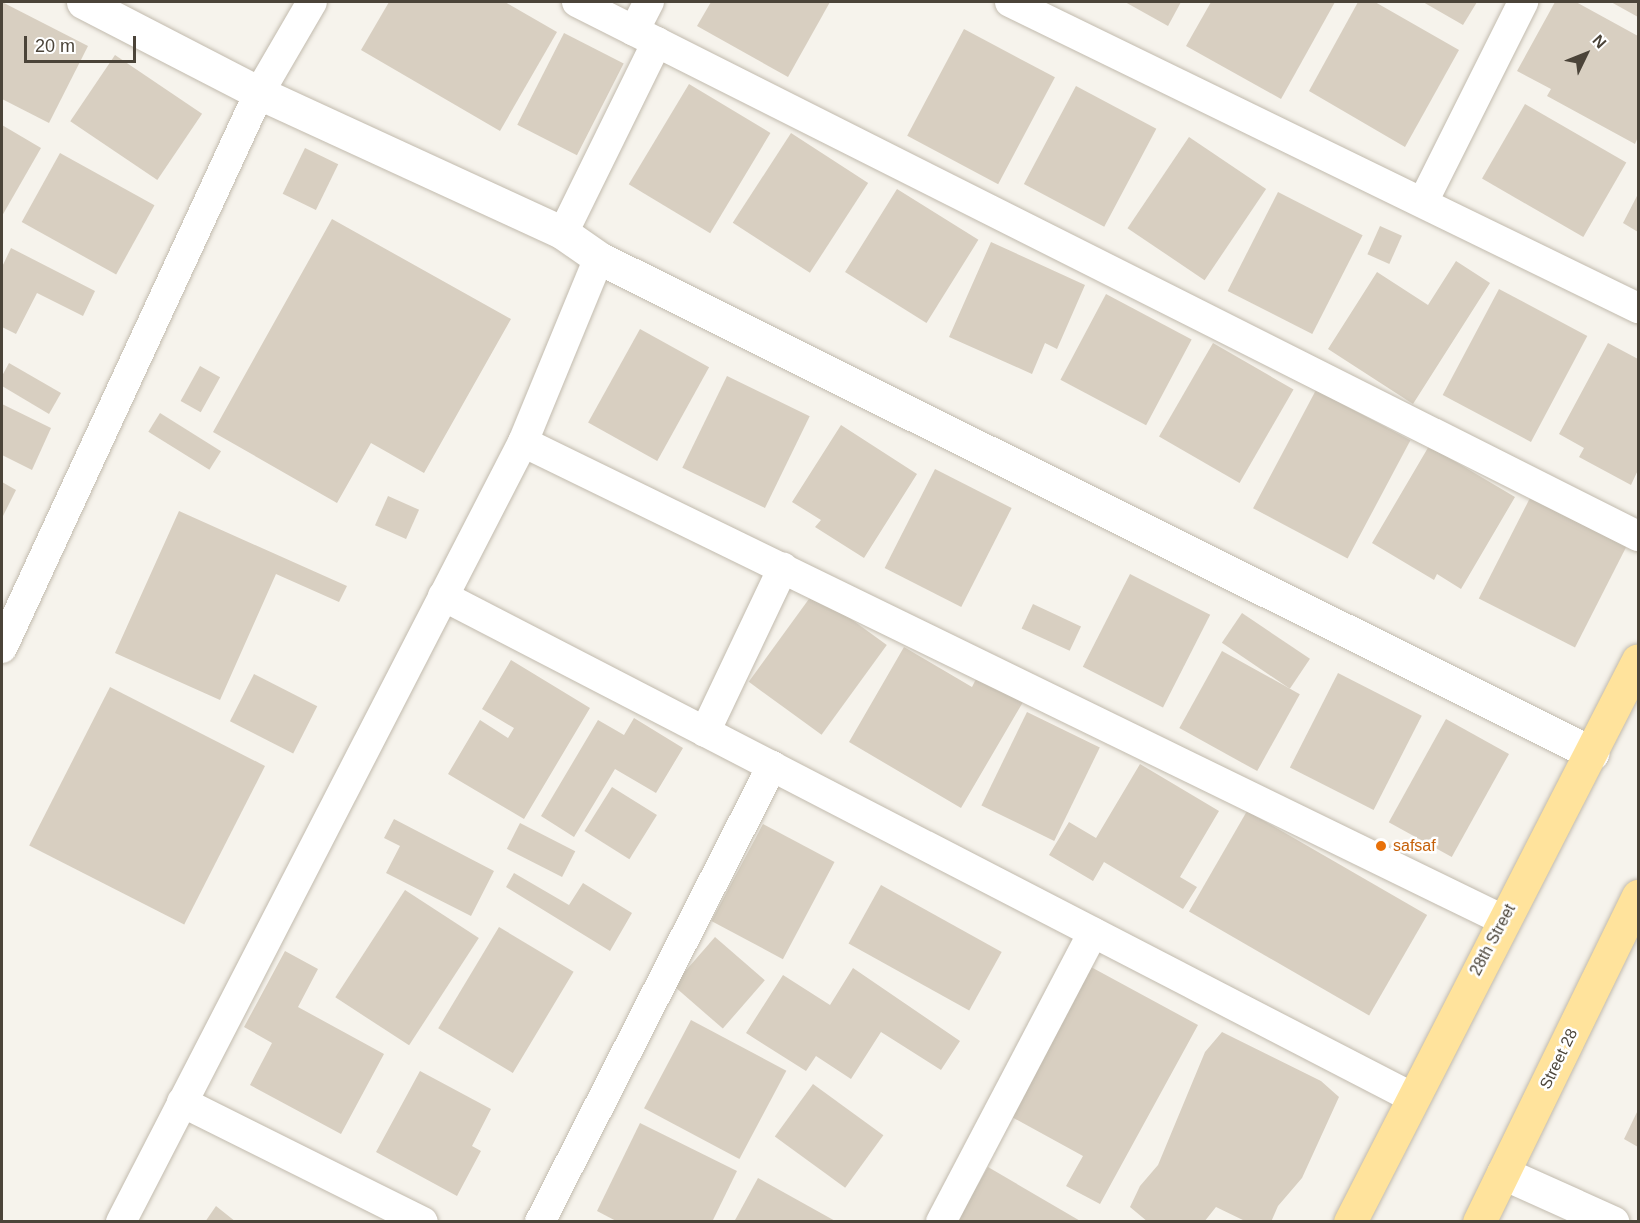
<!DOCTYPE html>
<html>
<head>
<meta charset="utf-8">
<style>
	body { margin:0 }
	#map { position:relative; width:1640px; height:1223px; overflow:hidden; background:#f6f3ec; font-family:Arial,sans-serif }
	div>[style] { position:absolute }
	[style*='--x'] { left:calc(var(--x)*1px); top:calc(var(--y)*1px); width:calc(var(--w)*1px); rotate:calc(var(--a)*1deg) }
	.building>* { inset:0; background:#d8cfc1; transform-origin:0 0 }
	.roads { filter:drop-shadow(0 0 2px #c2bbae) drop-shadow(0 0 2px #c2bbae) }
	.minor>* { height:30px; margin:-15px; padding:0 15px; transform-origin:15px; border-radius:15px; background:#fff }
	.tertiary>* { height:33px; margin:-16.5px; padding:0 16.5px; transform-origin:16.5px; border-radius:16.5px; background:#fff }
	.primary>* { height:33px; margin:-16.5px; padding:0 16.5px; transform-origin:16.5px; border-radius:16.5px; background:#ffe39c }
	.dots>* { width:16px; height:16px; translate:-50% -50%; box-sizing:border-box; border:3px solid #fff; border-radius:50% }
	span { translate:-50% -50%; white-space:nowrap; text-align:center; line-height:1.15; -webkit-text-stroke:5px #fff; paint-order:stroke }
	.food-label { font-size:16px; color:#c56008 }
	.left { translate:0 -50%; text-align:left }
	.street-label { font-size:16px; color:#4b4439 }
	.frame { position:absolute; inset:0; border:3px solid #4b4439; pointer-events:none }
	.north { position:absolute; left:1556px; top:24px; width:60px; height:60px; -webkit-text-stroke:4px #fff; paint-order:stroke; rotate:47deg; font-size:16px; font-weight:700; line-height:24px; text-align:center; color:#4b4439 }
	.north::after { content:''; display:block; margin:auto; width:21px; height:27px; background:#4b4439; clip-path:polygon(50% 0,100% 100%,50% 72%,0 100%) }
	.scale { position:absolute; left:24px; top:36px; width:112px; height:27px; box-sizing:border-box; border:3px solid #4b4439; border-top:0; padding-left:8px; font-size:18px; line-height:21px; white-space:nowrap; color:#4b4439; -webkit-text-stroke:4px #fff; paint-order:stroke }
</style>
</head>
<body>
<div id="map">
	<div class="building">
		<i style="clip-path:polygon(2px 2px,88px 46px,49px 123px,2px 99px)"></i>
		<i style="clip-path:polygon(389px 2px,505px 2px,557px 32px,500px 131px,361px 50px)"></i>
		<i style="clip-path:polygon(711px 2px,830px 2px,788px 77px,697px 26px)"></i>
		<i style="clip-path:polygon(1125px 2px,1181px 2px,1168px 26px)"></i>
		<i style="clip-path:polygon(1211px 2px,1335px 2px,1281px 99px,1186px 46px)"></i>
		<i style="clip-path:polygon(1358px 2px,1375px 2px,1459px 50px,1405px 147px,1309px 91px)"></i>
		<i style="clip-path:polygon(1423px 2px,1477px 2px,1463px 25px)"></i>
		<i style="clip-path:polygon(1555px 2px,1576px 2px,1638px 36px,1638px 137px,1635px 144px,1547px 96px,1551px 89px,1517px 71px)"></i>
		<i style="clip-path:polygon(1611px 2px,1638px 2px,1638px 17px)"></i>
		<i style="left:964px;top:29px;width:103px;height:121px;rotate:28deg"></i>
		<i style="left:564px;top:33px;width:67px;height:103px;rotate:27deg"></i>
		<i style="left:115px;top:55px;width:105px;height:80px;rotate:34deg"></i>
		<i style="left:689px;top:84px;width:95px;height:117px;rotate:31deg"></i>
		<i style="left:1076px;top:86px;width:91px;height:111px;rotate:28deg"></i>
		<i style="left:1525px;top:104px;width:117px;height:86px;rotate:30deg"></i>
		<i style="clip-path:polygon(2px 125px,41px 148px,2px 216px)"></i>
		<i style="left:791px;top:133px;width:92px;height:107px;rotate:33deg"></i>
		<i style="left:1189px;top:137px;width:93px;height:110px;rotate:34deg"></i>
		<i style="left:305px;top:148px;width:37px;height:51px;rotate:26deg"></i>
		<i style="left:60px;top:153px;width:108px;height:79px;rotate:29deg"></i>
		<i style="left:897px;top:189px;width:96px;height:98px;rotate:32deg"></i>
		<i style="left:1278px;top:192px;width:95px;height:111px;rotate:27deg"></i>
		<i style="clip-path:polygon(1638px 194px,1638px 232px,1623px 223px)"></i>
		<i style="clip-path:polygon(332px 219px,511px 319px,424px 473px,371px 443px,337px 503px,213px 432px)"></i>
		<i style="left:1380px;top:226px;width:24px;height:31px;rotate:24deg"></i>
		<i style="clip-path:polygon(991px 242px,1085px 285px,1057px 349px,1045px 343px,1032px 374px,949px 337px)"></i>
		<i style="clip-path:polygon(11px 248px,95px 291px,83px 316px,37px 293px,16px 334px,2px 327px,2px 267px)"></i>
		<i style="clip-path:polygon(1456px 261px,1490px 283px,1413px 404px,1328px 349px,1377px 272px,1428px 305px)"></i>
		<i style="left:1499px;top:289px;width:100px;height:120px;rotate:28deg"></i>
		<i style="left:1106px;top:294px;width:97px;height:97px;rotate:28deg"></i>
		<i style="left:640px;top:329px;width:79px;height:107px;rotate:29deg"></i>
		<i style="left:1213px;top:343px;width:93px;height:108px;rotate:30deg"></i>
		<i style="clip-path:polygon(1608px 343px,1638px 359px,1638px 470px,1631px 485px,1579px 457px,1584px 448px,1559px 434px)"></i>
		<i style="clip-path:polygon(9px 363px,61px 393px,49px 414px,2px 386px,2px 376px)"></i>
		<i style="left:200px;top:366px;width:23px;height:40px;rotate:29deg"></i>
		<i style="left:727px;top:376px;width:92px;height:102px;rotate:26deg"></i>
		<i style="left:1316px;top:390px;width:107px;height:134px;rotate:28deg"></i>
		<i style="clip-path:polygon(2px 404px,51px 428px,32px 470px,2px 455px)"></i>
		<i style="left:160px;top:413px;width:72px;height:22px;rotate:32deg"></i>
		<i style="clip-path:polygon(841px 425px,917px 474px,864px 558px,815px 527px,821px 520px,792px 502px)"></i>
		<i style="clip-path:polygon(1429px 446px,1515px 497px,1461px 589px,1437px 574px,1434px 580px,1372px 543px)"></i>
		<i style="left:935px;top:469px;width:86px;height:111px;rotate:27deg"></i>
		<i style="clip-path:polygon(2px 482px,16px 490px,2px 518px)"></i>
		<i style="left:388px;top:496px;width:34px;height:32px;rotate:24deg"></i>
		<i style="left:1531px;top:496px;width:108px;height:115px;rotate:27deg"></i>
		<i style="clip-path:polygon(179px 511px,347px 586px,339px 602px,276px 574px,220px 700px,115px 653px)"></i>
		<i style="left:1130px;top:574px;width:90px;height:104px;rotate:27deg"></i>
		<i style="left:814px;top:592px;width:90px;height:111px;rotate:36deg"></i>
		<i style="left:1033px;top:604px;width:53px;height:27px;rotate:25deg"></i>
		<i style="left:1242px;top:613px;width:82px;height:36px;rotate:34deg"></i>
		<i style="clip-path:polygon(904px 647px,972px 687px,978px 675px,1023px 702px,961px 808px,849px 742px)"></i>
		<i style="left:1222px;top:651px;width:89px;height:88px;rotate:29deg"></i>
		<i style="clip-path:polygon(511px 660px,590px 708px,524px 819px,448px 774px,480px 720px,508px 738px,514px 728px,482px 709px)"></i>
		<i style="left:1338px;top:673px;width:94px;height:106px;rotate:27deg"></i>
		<i style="left:254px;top:674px;width:71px;height:53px;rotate:27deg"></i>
		<i style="left:110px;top:687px;width:174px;height:178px;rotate:27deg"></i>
		<i style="left:1027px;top:712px;width:81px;height:104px;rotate:26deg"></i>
		<i style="clip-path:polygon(634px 718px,683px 748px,656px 793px,615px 769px,574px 837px,541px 816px,598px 720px,624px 735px)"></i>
		<i style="left:1446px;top:719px;width:72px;height:118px;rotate:29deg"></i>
		<i style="clip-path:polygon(1140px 764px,1219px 811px,1180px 877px,1197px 887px,1183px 909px,1104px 862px,1093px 881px,1049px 855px,1069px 822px,1096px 838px)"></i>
		<i style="left:612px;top:787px;width:53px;height:52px;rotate:32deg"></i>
		<i style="left:1247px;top:811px;width:208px;height:116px;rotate:30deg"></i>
		<i style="clip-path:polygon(394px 819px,494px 871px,471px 916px,386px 873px,400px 846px,384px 838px)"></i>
		<i style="left:520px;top:823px;width:62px;height:29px;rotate:27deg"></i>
		<i style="left:763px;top:824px;width:81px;height:110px;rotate:28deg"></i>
		<i style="clip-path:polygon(514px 873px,569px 905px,583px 883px,632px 913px,610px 951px,506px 887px)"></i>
		<i style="left:881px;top:885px;width:138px;height:67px;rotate:29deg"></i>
		<i style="left:405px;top:890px;width:88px;height:128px;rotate:33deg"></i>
		<i style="left:499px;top:927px;width:87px;height:118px;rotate:31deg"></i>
		<i style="left:715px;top:937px;width:66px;height:64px;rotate:41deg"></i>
		<i style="clip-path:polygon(285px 951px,318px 969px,298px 1007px,384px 1054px,341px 1134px,250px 1085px,272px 1043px,244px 1027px)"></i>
		<i style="clip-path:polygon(1091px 967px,1198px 1025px,1100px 1204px,1066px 1186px,1083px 1156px,1010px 1116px)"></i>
		<i style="clip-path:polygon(853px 968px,960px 1041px,941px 1070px,881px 1032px,851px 1079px,816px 1056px,806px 1071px,746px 1033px,783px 975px,830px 1005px)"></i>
		<i style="left:691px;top:1020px;width:108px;height:100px;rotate:28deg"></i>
		<i style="clip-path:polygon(1222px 1032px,1321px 1081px,1339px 1097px,1302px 1178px,1278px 1206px,1271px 1222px,1247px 1222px,1216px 1207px,1204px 1222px,1148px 1222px,1130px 1207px,1140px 1186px,1158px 1165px,1205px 1052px)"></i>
		<i style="clip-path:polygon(420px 1071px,491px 1109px,472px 1146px,481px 1151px,457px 1196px,376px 1152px)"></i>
		<i style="left:813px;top:1084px;width:87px;height:65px;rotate:36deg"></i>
		<i style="clip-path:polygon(1638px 1110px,1638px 1147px,1624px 1139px)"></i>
		<i style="clip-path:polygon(640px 1123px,737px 1171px,712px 1222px,618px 1222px,597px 1211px)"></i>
		<i style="clip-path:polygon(988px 1167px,1082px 1222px,956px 1222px)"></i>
		<i style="clip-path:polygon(758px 1178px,837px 1222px,734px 1222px)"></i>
		<i style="clip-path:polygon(216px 1206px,236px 1222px,205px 1222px)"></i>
	</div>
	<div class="roads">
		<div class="minor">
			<i style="--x:577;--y:2;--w:1188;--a:26.72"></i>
			<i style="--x:1010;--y:2;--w:699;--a:25.98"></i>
			<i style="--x:634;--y:31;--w:33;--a:-63"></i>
			<i style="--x:1423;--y:202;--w:224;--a:-63.4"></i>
			<i style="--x:563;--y:233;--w:213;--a:-63.8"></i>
			<i style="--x:523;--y:442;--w:1090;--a:26"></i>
			<i style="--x:443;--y:596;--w:1090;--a:27.36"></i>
			<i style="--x:2;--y:648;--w:612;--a:-65.15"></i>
			<i style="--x:259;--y:93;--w:105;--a:-59.8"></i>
			<i style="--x:705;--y:732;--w:182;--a:-64.6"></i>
			<i style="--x:182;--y:1102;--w:269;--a:26.5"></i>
			<i style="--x:121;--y:1222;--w:877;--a:-62.73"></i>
			<i style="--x:523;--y:442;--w:199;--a:-67.6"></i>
			<i style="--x:540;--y:1222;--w:512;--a:-63.03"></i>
			<i style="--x:941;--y:1222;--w:327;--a:-62.3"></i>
		</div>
		<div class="tertiary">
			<i style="--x:83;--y:2;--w:198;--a:27.3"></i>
			<i style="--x:259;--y:93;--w:335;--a:24.7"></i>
			<i style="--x:563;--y:233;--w:44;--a:34.8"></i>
			<i style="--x:599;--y:258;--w:1110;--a:26.5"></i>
			<i style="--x:1503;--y:1173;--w:120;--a:24.2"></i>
		</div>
		<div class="primary">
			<i style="--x:1350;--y:1222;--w:631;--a:-62.87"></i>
			<i style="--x:1479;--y:1222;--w:363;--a:-64"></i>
		</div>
	</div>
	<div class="dots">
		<i style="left:1381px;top:846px;background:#e8710a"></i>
	</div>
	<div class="food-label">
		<span class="left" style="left:1393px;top:846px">safsaf</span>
	</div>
	<div class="street-label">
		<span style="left:1493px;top:940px;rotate:-62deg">28th Street</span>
		<span style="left:1559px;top:1059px;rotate:-64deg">Street 28</span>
	</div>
	<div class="frame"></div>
	<div class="north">N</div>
	<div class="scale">20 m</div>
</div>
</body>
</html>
